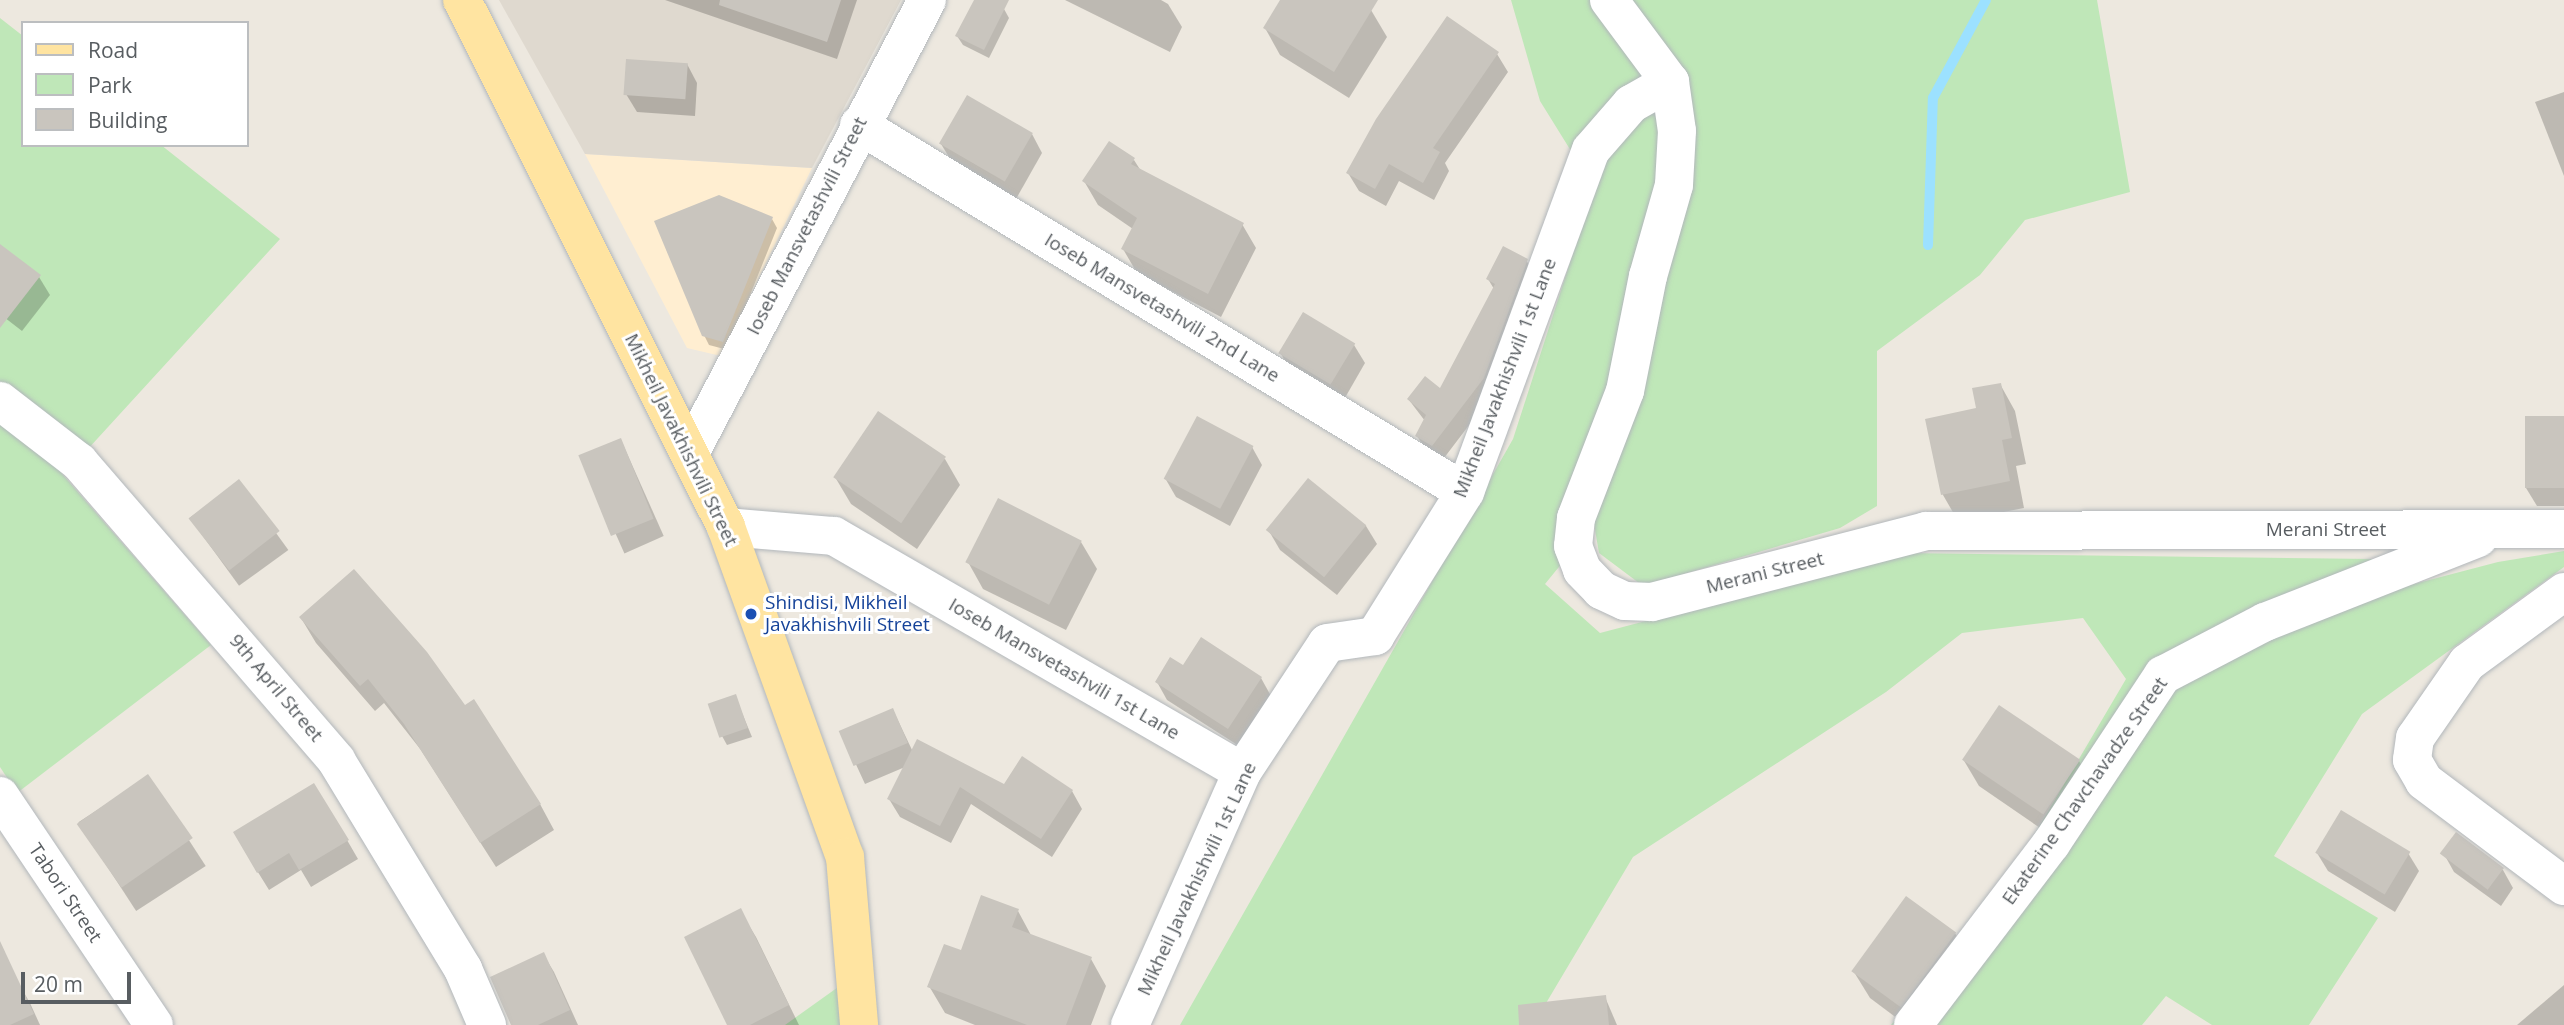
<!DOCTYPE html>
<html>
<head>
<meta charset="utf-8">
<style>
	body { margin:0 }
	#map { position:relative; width:2564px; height:1025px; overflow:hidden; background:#ede8df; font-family:"Open Sans",sans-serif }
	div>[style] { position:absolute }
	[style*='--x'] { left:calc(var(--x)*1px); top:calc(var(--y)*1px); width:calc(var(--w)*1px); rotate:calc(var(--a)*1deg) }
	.commercial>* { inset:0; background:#ffeed1 }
	.education>* { inset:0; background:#dfd9cf }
	.green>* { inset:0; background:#bfe7b8 }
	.shadow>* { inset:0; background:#0003; transform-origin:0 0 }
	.stream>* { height:10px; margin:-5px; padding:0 5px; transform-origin:5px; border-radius:5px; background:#9ce1ff }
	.building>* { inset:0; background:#c9c5be; transform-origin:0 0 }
	.roads { filter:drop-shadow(0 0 2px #b2b7bb) drop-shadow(0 0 2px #b2b7bb) }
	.minor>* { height:38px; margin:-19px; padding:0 19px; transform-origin:19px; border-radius:19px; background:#fff }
	.major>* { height:38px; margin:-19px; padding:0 19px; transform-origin:19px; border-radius:19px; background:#ffe4a1 }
	.dots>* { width:19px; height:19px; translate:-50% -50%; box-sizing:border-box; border:4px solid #fff; border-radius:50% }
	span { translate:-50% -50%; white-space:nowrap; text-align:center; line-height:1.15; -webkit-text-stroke:6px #fff; paint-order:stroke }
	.street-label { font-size:19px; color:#585d61 }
	.transit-label { font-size:19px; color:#164399 }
	.left { translate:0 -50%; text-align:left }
	.legend { position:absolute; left:21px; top:21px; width:228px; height:126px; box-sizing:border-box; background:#fff; border:2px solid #bcbec0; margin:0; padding:9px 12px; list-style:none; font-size:21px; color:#585d61 }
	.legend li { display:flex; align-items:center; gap:14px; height:35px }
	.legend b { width:35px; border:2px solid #bcbec0 }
	.scale { position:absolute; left:21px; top:972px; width:110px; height:32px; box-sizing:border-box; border:4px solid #585d61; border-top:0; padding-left:9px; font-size:21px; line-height:24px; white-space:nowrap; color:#585d61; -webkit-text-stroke:5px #fff; paint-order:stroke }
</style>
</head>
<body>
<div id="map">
	<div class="commercial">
		<i style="clip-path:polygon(585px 154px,812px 168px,721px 356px,687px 348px)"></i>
	</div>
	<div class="education">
		<i style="clip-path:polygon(499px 0,901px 0,812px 168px,585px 154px)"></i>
	</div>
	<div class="green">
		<i style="clip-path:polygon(1511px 0,2097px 0,2130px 192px,2025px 220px,1980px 275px,1877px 351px,1877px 506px,1840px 528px,1643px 586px,1599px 553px,1594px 524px,1545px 584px,1600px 633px,1904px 553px,2373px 559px,2391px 590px,2498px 562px,2564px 551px,2564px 567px,2362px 714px,2274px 856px,2378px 918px,2309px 1025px,2212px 1025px,2166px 996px,2142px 1025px,1891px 1025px,2033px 837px,2126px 679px,2083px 618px,1962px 633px,1886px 692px,1633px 857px,1533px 1025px,1180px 1025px,1513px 439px,1594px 188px,1540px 101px)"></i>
		<i style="clip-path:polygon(0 18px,23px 36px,23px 145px,161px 145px,280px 239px,87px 450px,0 389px)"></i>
		<i style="clip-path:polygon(0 418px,37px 445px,211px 645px,17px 793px,0 767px)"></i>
		<i style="clip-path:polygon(841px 985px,844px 1025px,785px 1025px)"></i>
	</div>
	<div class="shadow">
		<i style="clip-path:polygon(665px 0,857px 0,837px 59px)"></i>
		<i style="clip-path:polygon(976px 0,1004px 9px,1009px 18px,989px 58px,963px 45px,957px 36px)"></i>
		<i style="clip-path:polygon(1065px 0,1161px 0,1168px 4px,1182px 27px,1170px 52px)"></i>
		<i style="clip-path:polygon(1282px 0,1356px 0,1371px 10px,1387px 37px,1349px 98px,1280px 55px,1265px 28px)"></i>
		<i style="clip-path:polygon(1497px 54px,1508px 72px,1445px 163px,1449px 171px,1434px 200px,1399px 181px,1386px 206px,1359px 191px,1348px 173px)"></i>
		<i style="clip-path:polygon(687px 64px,697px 83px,695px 116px,637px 112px,626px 94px)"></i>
		<i style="clip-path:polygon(2564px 92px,2564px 176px,2535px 102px)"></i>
		<i style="clip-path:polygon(1032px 134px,1042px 153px,1016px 199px,952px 162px,941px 144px)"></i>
		<i style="clip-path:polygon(1134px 160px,1141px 171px,1242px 224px,1256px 248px,1221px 317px,1137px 273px,1123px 249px,1133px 229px,1098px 205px,1084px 181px)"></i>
		<i style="clip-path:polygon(772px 219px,777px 228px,728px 350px,709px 345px,704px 335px)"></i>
		<i style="clip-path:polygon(0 247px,39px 277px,50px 295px,22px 331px,0 314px)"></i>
		<i style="clip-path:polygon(1526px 260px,1536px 276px,1492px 395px,1441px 462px,1427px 452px,1417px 436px,1425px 421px,1409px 400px,1441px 391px,1494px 289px,1488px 279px)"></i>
		<i style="clip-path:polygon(1303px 315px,1354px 345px,1365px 363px,1342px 403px,1291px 372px,1281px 354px)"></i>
		<i style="clip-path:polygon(2000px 384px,2015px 411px,2026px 464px,2016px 466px,2024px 508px,1958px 521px,1943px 495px,1927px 421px,1979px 410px)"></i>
		<i style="clip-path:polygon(2564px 418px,2564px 506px,2537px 506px,2526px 488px)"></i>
		<i style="left:621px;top:440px;width:105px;height:43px;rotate:66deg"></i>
		<i style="clip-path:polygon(1252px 447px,1262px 465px,1230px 526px,1176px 497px,1165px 478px)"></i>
		<i style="clip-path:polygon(945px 459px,960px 485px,917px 549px,851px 504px,835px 477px)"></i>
		<i style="left:239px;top:482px;width:84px;height:61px;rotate:54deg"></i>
		<i style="clip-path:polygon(1366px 526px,1377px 544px,1337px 595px,1280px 550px,1269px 531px)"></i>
		<i style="clip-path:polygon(1081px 542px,1097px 569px,1066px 630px,983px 589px,968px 562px)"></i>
		<i style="clip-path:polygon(301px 618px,540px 804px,554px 830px,496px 867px,421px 750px,384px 703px,375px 711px,316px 643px)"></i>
		<i style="clip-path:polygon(1183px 668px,1261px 678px,1271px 696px,1239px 746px,1167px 700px,1157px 682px)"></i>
		<i style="clip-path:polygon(735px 696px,752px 737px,727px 745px,722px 736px)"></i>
		<i style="clip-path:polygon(893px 710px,913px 752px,1005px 786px,1072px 791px,1082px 809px,1052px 857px,971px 804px,951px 843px,900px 817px,889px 799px,905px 767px,865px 784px,841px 732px)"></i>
		<i style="clip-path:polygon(1963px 759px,2079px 761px,2095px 788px,2059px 841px,1979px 786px)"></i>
		<i style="left:148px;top:777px;width:106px;height:83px;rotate:57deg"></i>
		<i style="clip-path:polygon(347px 840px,358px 859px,311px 887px,301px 870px,269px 890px,245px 851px)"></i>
		<i style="clip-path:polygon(2317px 853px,2408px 853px,2419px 871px,2395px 912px,2328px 871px)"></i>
		<i style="clip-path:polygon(2444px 854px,2503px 870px,2513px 888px,2501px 906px,2454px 872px)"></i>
		<i style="clip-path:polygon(740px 911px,756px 937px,799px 1025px,729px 1025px)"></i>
		<i style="clip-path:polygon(1018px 911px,1032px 937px,1091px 959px,1106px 986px,1091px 1025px,975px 1025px,945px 1013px,929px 986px,962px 952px)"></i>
		<i style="clip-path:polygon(1955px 933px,1970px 960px,1906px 1025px,1870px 998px,1854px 972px)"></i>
		<i style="clip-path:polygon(543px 954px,554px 972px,578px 1025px,513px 1025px)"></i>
		<i style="clip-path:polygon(15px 977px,30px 1003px,40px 1025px,0 1025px,0 984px)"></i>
		<i style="clip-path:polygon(2564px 985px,2564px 1025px,2517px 1025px)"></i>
		<i style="clip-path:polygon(1605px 997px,1617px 1025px,1564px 1025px)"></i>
	</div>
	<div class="stream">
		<i style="--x:1928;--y:245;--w:147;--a:-88.1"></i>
		<i style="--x:1933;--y:98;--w:111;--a:-61.6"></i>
	</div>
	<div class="building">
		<i style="clip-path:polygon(720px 0,841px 0,827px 42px,719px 5px)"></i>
		<i style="clip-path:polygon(974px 0,1009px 0,984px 50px,955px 36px)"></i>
		<i style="clip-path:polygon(1280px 0,1378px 0,1334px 72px,1263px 28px)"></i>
		<i style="clip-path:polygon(1447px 16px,1499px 52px,1433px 148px,1440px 152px,1423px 183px,1389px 164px,1375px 189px,1346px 173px,1376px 119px)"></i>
		<i style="left:626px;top:59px;width:62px;height:36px;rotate:4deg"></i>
		<i style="left:967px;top:95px;width:76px;height:56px;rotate:30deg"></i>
		<i style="clip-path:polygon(1109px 141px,1135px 158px,1131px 164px,1244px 223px,1208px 294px,1121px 249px,1137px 218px,1082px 181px)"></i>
		<i style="clip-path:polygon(719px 195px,773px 217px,723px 342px,702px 336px,654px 221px)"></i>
		<i style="clip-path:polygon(0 244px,41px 275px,0 328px)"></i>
		<i style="clip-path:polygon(1503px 246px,1528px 259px,1484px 378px,1432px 446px,1415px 436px,1426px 415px,1407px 399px,1425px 376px,1440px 388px,1495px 284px,1486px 279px)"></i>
		<i style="left:1303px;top:312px;width:61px;height:48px;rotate:31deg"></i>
		<i style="clip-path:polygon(2001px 383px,2012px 438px,2002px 440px,2010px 481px,1941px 495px,1925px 419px,1976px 408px,1972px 388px)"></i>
		<i style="left:878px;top:411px;width:82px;height:80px;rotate:34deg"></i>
		<i style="left:1197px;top:416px;width:64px;height:71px;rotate:28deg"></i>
		<i style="left:2525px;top:416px;width:39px;height:72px"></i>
		<i style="left:621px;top:438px;width:87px;height:46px;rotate:68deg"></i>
		<i style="left:1308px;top:478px;width:75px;height:67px;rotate:39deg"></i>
		<i style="left:239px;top:479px;width:66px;height:64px;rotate:52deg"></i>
		<i style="left:998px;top:498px;width:94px;height:72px;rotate:27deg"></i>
		<i style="clip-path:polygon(354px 569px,427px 652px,465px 705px,474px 699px,541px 804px,480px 843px,404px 724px,368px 679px,360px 686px,299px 617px)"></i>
		<i style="clip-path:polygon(1201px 637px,1262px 677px,1228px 729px,1155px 682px,1170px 657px,1183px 665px)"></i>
		<i style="left:736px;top:694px;width:36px;height:30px;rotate:71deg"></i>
		<i style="left:1999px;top:705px;width:98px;height:66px;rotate:34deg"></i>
		<i style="left:893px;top:708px;width:38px;height:59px;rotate:67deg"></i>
		<i style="clip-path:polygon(917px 739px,1004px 784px,1022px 756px,1073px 790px,1041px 839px,960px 787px,940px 826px,887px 799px)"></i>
		<i style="left:148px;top:774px;width:78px;height:87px;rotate:55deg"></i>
		<i style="clip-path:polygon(314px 783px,349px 840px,299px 870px,289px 853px,257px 873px,233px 832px)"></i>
		<i style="left:2341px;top:810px;width:81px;height:50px;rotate:31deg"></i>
		<i style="left:2456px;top:832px;width:60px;height:27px;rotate:37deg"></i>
		<i style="clip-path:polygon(981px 895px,1019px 909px,1012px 927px,1092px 957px,1066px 1025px,1027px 1025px,927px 987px,944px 944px,961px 950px)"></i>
		<i style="left:1906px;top:896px;width:62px;height:93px;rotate:36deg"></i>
		<i style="clip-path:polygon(741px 908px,789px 1005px,750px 1025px,727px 1025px,684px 937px)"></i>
		<i style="clip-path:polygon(0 941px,34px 1014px,10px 1025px,0 1025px)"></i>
		<i style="clip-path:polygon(544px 952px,570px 1010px,538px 1025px,511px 1025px,490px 977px)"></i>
		<i style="clip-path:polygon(1606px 995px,1609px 1025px,1519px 1025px,1518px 1005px)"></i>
	</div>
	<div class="roads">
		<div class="minor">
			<i style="--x:1609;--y:0;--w:102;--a:53.4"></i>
			<i style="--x:1670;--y:82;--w:49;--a:81.9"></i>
			<i style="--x:1677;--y:131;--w:54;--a:93.2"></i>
			<i style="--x:1674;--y:185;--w:95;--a:105.9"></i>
			<i style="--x:1648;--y:276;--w:117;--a:101.3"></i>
			<i style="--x:1625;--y:391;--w:136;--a:111.1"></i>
			<i style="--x:1576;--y:518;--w:28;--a:96"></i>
			<i style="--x:1573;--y:546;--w:26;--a:69"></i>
			<i style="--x:1582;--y:570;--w:28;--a:46"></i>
			<i style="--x:1601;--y:590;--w:26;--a:25"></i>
			<i style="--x:1625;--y:601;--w:27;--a:2"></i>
			<i style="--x:1652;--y:602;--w:283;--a:-14.5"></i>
			<i style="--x:1926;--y:531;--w:638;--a:-0.18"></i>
			<i style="--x:859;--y:125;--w:708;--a:31.2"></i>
			<i style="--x:0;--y:401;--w:100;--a:37.7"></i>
			<i style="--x:79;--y:462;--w:394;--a:49.2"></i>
			<i style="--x:336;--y:760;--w:245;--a:58.7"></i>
			<i style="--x:463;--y:969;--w:61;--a:66.8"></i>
			<i style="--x:690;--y:453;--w:511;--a:-62.38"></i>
			<i style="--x:726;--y:527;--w:108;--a:4.8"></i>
			<i style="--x:834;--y:536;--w:471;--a:30"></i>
			<i style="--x:2564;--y:592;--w:120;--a:143.8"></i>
			<i style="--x:2467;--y:663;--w:91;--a:124.7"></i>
			<i style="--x:2415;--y:738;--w:22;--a:98"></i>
			<i style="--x:2412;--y:760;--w:24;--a:60"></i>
			<i style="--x:2424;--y:781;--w:175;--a:36.9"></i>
			<i style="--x:0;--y:796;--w:276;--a:56.1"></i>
			<i style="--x:1130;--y:1025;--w:277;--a:-66.1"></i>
			<i style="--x:1242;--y:772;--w:154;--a:-56.6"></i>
			<i style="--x:1327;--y:643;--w:49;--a:-8.3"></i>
			<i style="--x:1375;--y:636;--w:170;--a:-58"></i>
			<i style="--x:1465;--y:492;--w:364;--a:-69.8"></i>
			<i style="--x:1591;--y:150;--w:61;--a:-49"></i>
			<i style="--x:1631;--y:104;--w:45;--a:-29.4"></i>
			<i style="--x:1913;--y:1025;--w:228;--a:-52.7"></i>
			<i style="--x:2051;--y:844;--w:203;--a:-56.5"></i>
			<i style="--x:2163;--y:675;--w:115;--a:-27.5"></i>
			<i style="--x:2265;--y:622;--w:229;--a:-21.5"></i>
		</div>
		<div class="major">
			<i style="--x:462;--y:0;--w:589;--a:63.39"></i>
			<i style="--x:726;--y:527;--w:351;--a:70.2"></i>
			<i style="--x:845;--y:857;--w:169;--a:85.2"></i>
		</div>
	</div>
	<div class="dots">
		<i style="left:751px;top:614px;background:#1a4fb4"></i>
	</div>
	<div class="street-label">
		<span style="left:807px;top:226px;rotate:-63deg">Ioseb Mansvetashvili Street</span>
		<span style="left:1162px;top:308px;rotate:31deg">Ioseb Mansvetashvili 2nd Lane</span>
		<span style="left:1505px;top:378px;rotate:-69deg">Mikheil Javakhishvili 1st Lane</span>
		<span style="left:681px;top:440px;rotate:64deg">Mikheil Javakhishvili Street</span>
		<span style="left:2326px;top:530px">Merani Street</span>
		<span style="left:1765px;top:573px;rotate:-14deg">Merani Street</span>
		<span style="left:1064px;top:669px;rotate:30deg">Ioseb Mansvetashvili 1st Lane</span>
		<span style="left:276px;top:688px;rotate:50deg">9th April Street</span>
		<span style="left:2085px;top:791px;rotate:-55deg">Ekaterine Chavchavadze Street</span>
		<span style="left:1197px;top:879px;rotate:-65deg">Mikheil Javakhishvili 1st Lane</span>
		<span style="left:65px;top:893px;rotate:56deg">Tabori Street</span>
	</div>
	<div class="transit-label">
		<span class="left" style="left:765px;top:614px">Shindisi, Mikheil<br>Javakhishvili Street</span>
	</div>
	<ul class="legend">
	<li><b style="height:9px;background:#ffe4a1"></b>Road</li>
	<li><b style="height:19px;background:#bfe7b8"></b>Park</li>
	<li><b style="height:19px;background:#c9c5be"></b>Building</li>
	</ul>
	<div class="scale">20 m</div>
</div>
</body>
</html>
